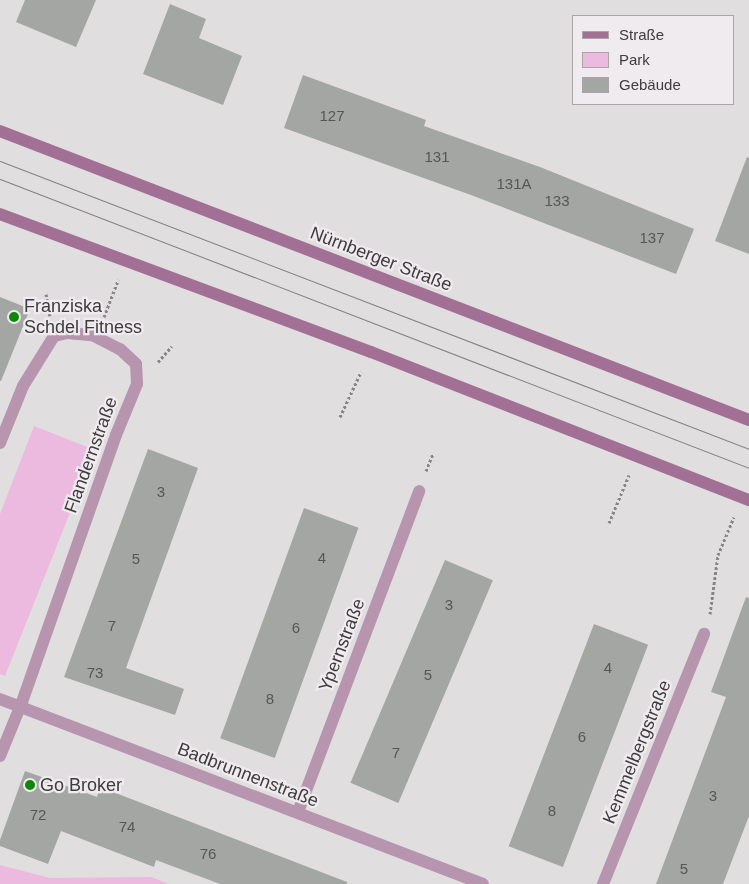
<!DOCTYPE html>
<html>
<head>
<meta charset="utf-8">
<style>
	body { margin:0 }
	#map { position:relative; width:749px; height:884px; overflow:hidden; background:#e1dee0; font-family:Helvetica,sans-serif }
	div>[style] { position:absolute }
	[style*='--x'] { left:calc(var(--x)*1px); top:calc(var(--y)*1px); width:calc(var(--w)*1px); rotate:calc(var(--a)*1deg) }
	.green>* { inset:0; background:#ecb9df }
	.building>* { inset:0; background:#a3a6a2; transform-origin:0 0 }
	.path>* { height:3px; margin-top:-1.5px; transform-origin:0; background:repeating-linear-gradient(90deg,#888587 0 2.5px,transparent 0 5px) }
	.street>* { height:12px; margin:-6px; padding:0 6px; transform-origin:6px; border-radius:6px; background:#b795ae }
	.secondary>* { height:12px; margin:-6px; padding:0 6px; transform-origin:6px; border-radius:6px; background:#a27095 }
	.tram>* { height:1px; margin:-0.5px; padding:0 0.5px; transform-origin:0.5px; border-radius:0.5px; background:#827f81 }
	.dots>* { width:14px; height:14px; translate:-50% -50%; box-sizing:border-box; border:2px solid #efebee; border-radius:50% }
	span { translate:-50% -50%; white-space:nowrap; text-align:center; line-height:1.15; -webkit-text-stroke:4.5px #efebee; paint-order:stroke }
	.number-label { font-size:15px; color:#575657 }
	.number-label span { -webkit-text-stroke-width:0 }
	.street-label { font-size:18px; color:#3e3c3e }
	.poi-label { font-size:18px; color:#3e3c3e }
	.left { translate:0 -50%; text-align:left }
	.legend { position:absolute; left:572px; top:15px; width:162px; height:90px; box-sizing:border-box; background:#efebee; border:1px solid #a8a5a8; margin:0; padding:6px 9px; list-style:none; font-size:15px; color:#3e3c3e }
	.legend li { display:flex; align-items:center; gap:10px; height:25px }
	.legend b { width:25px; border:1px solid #a8a5a8 }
</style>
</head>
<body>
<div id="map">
	<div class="green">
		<i style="clip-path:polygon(34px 426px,95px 450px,5px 676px,0 674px,0 514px)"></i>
		<i style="clip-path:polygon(0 865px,50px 878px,151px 877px,169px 884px,0 884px)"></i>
	</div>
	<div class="building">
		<i style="clip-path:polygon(25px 0,96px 0,76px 47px,16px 22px)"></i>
		<i style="clip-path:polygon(170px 4px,206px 19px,199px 38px,242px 56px,223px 105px,143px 74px)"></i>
		<i style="clip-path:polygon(303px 75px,426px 120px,424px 126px,540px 167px,694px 229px,676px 274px,471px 195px,284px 128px)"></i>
		<i style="clip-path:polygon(747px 157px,749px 158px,749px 254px,715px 241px)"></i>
		<i style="clip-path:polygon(0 297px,30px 309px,1px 381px,0 381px)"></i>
		<i style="clip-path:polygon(148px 449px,198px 468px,126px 668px,184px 689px,175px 715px,64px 677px)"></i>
		<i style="left:304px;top:508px;width:58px;height:245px;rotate:20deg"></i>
		<i style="left:445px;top:560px;width:52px;height:242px;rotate:23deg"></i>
		<i style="clip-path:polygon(746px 597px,749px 598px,749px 816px,723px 884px,656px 884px,726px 697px,711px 692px)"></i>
		<i style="left:594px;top:624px;width:58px;height:238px;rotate:21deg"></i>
		<i style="clip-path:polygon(25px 771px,97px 797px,100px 787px,347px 882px,347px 884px,220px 884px,156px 860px,154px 867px,61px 831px,48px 864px,0 846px,0 840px)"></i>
	</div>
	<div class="path">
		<i style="--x:46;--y:294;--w:22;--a:80"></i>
		<i style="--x:104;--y:317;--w:40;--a:-69"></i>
		<i style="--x:158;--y:362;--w:21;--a:-49"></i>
		<i style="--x:340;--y:417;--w:50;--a:-65"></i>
		<i style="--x:426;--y:471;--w:18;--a:-68"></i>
		<i style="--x:609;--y:523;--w:52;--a:-67.4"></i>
		<i style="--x:710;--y:614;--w:60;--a:-82.3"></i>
		<i style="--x:718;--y:555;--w:41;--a:-67.2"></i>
	</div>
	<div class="street">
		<i style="--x:0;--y:443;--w:61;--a:-68"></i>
		<i style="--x:23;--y:386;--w:59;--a:-58.2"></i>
		<i style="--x:54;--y:336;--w:13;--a:-13"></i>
		<i style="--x:67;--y:333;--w:25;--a:5"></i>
		<i style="--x:92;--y:335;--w:31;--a:27"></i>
		<i style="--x:120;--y:349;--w:22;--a:43"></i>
		<i style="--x:136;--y:364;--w:20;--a:87"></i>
		<i style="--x:137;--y:384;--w:55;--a:112.4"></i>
		<i style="--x:116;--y:435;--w:288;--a:109.4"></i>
		<i style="--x:20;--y:707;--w:53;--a:112.2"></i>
		<i style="--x:0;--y:699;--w:517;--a:20.96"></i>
		<i style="--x:298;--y:812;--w:343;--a:-69.3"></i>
		<i style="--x:603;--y:884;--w:270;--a:-68"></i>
	</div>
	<div class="secondary">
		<i style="--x:0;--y:131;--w:803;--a:21.1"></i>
		<i style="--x:0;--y:214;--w:396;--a:20.4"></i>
		<i style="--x:371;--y:352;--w:406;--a:21.4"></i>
	</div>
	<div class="tram">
		<i style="--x:0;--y:161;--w:802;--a:21.03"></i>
		<i style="--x:0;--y:179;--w:803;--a:21.1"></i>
	</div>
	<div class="dots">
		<i style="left:14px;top:317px;background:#0f8809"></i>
		<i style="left:30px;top:785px;background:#0f8809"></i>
	</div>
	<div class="number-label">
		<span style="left:332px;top:116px">127</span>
		<span style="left:437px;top:157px">131</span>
		<span style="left:514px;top:184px">131A</span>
		<span style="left:557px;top:201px">133</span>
		<span style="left:652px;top:238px">137</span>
		<span style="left:161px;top:492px">3</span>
		<span style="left:322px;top:558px">4</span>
		<span style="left:136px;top:559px">5</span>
		<span style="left:449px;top:605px">3</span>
		<span style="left:112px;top:626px">7</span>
		<span style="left:296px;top:628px">6</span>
		<span style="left:608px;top:668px">4</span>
		<span style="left:95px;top:673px">73</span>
		<span style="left:428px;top:675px">5</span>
		<span style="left:270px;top:699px">8</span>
		<span style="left:582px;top:737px">6</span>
		<span style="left:396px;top:753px">7</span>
		<span style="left:713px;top:796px">3</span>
		<span style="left:552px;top:811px">8</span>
		<span style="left:38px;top:815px">72</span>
		<span style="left:127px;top:827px">74</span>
		<span style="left:208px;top:854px">76</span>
		<span style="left:684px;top:869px">5</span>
	</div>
	<div class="street-label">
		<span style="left:381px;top:259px;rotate:21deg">Nürnberger Straße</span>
		<span style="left:91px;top:455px;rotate:-70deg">Flandernstraße</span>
		<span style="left:342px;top:645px;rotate:-69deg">Ypernstraße</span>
		<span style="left:637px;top:752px;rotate:-68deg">Kemmelbergstraße</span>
		<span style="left:248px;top:775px;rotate:21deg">Badbrunnenstraße</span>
	</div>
	<div class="poi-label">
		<span class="left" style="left:24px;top:317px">Franziska<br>Schdel Fitness</span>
		<span class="left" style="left:40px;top:785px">Go Broker</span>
	</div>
	<ul class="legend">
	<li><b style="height:6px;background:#a27095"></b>Straße</li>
	<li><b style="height:14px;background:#ecb9df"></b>Park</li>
	<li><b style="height:14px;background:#a3a6a2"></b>Gebäude</li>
	</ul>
</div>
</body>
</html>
